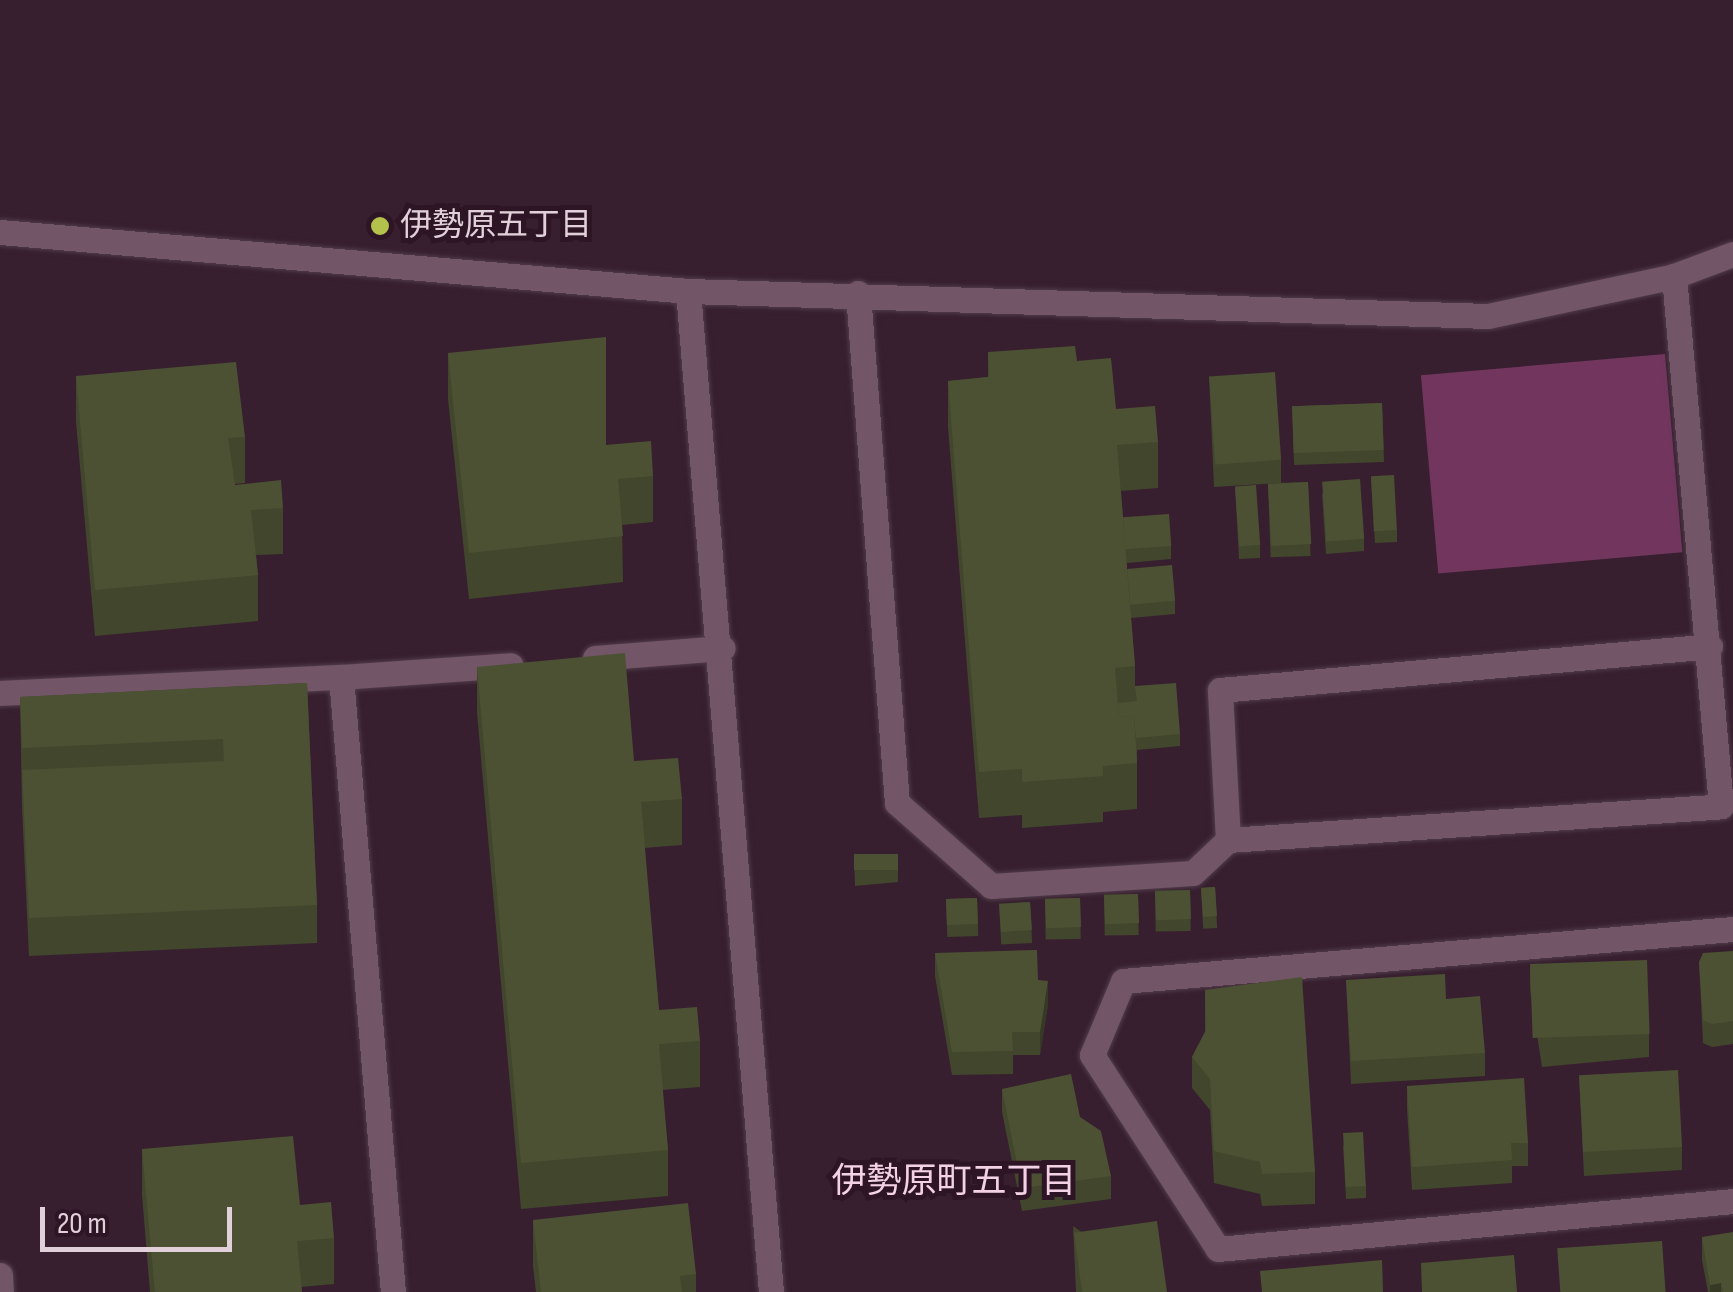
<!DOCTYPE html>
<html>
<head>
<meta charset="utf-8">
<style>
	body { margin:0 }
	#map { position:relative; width:1733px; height:1292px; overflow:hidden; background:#371f2f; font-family:"Sofia Sans Condensed","Noto Sans JP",sans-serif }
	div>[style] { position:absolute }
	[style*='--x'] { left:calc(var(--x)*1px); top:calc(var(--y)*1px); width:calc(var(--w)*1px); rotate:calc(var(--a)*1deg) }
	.green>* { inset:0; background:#72365e; transform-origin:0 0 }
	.roads { filter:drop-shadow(0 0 2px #513c4a) drop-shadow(0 0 2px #513c4a) }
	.minor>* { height:25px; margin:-12.5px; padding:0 12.5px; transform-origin:12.5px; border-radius:12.5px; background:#725567 }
	.wall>* { inset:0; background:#42462d; transform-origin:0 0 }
	.shaded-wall>* { inset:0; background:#363924 }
	.building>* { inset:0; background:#4d5134; transform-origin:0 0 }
	.dots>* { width:28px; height:28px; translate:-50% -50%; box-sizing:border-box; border:5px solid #2d1525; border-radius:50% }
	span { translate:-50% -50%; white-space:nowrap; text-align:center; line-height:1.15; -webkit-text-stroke:10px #2d1525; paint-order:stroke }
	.poi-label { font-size:32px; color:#e1d0da }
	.left { translate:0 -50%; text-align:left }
	.neighbourhood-label { font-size:35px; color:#f4d2e6 }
	.scale { position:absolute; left:40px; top:1207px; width:192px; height:45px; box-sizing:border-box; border:5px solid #e1d0da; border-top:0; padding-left:12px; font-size:30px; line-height:35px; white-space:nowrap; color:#e1d0da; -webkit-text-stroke:8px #2d1525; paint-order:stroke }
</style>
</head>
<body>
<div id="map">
	<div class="green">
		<i style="left:1665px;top:354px;width:199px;height:245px;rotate:85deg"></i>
	</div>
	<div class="roads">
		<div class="minor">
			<i style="--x:0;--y:232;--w:691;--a:4.9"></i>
			<i style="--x:688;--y:291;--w:800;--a:1.79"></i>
			<i style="--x:1488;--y:316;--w:190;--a:-12.1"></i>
			<i style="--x:1674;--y:276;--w:63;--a:-20.4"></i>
			<i style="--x:688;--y:291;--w:1004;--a:85.26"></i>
			<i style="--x:858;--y:293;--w:511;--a:85.63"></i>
			<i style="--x:897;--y:803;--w:125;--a:41.4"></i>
			<i style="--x:991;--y:886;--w:202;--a:-3.7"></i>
			<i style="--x:1193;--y:873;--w:48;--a:-43.3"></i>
			<i style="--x:1228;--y:840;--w:494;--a:-3.9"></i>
			<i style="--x:1721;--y:806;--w:532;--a:-95.07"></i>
			<i style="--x:595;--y:658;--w:128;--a:-4.5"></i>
			<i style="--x:341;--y:677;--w:170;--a:-4"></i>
			<i style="--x:0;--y:693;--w:341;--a:-2.7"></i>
			<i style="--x:341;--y:677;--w:617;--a:85.17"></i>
			<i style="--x:1228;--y:840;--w:150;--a:-93.1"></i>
			<i style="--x:1220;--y:690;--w:492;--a:-5.1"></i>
			<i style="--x:1733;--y:929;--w:612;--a:175.13"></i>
			<i style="--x:1123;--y:981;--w:80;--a:112.7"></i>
			<i style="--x:1092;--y:1055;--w:231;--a:57"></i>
			<i style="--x:1218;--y:1249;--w:517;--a:-5.32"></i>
			<i style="--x:0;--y:1275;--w:17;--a:87"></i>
		</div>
	</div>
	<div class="wall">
		<i style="clip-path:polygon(988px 352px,1077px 361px,1116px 409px,1158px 442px,1158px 488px,1121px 491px,1123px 517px,1171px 546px,1171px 559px,1127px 563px,1127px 569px,1175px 601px,1175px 614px,1131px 618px,1135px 666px,1135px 701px,1135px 686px,1180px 734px,1180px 746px,1137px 750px,1137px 809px,1103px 812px,1103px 822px,1022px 828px,1022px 815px,979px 818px,948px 427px,948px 381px,988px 377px)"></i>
		<i style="clip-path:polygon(448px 353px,606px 445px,653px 476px,653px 522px,622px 525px,623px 582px,469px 599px,448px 399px)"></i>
		<i style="clip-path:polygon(76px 376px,245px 437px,245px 483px,235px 484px,235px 485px,283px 508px,283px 554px,256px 555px,258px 575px,258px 621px,95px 636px,76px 422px)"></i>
		<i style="clip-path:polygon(1209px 376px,1281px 460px,1281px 483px,1214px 487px)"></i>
		<i style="left:1382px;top:403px;width:59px;height:90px;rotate:88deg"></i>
		<i style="clip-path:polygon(1371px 477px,1397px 530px,1397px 542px,1375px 543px)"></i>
		<i style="left:1308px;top:482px;width:74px;height:40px;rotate:88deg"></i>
		<i style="clip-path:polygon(1235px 486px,1260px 545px,1260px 558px,1239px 559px)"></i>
		<i style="clip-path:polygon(1322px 493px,1364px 539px,1364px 551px,1326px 554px)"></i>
		<i style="clip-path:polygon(477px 667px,634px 761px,682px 799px,682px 845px,644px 848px,659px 1010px,700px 1041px,700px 1087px,662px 1090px,668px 1150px,668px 1196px,521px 1209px,477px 713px)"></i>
		<i style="clip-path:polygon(307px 683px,317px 905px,317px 943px,29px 956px,22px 808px,20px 697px)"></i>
		<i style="clip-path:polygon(854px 856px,898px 870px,898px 882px,855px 886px)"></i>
		<i style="left:1215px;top:887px;width:41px;height:14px;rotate:87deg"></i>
		<i style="left:1190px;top:890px;width:41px;height:35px;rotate:89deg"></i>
		<i style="left:1138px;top:894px;width:41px;height:34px;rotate:89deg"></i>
		<i style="left:977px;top:898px;width:38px;height:31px;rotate:88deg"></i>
		<i style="left:1080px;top:898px;width:41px;height:35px;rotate:89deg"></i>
		<i style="left:1030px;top:902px;width:41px;height:31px;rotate:87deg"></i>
		<i style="clip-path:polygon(1733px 951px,1733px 1044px,1712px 1047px,1703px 1043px,1699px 962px)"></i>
		<i style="clip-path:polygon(935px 953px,1038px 980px,1048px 1004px,1040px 1055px,1013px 1055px,1013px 1074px,952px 1075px,935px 976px)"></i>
		<i style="clip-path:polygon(1530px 967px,1649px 1034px,1649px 1057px,1542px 1067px,1530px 990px)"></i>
		<i style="clip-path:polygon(1346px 980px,1446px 999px,1485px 1053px,1485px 1076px,1351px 1084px)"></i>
		<i style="clip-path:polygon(1205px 990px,1315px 1172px,1315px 1204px,1262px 1206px,1260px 1194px,1214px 1183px,1210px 1110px,1192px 1088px,1192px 1057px,1205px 1032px)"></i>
		<i style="clip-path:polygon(1579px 1076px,1682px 1147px,1682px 1170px,1584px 1176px)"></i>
		<i style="clip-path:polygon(1407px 1086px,1528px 1143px,1528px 1166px,1512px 1166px,1512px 1183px,1412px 1190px,1407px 1109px)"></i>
		<i style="clip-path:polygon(1002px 1089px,1080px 1117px,1111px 1176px,1111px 1199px,1022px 1211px,1002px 1112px)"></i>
		<i style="clip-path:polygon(1343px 1145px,1366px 1186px,1366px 1198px,1346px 1199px)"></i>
		<i style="clip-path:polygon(142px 1149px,300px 1205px,334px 1238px,334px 1284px,301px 1287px,302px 1292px,150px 1292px,142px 1195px)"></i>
		<i style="clip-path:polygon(533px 1220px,696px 1274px,696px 1292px,536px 1292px,533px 1266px)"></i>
		<i style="clip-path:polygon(1073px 1226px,1167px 1292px,1076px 1292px)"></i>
		<i style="clip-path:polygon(1702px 1237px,1733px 1292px,1708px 1292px,1702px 1260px)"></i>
	</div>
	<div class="shaded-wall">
		<i style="clip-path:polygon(1048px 981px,1048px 1004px,1040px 1055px,1040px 1032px)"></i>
		<i style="clip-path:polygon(1721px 1283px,1721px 1292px,1710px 1292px,1710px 1285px)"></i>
	</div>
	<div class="building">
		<i style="clip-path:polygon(606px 337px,606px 445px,651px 441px,653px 476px,618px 479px,623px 536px,469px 553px,448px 353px)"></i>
		<i style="clip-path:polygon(1075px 346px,1077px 361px,1111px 358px,1116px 409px,1155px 406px,1158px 442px,1117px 445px,1135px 666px,1115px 668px,1119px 717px,1134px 716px,1137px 763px,1103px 766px,1103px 776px,1022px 782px,1022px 769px,979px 772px,948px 381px,989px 377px,988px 352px)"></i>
		<i style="clip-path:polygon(236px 362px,245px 437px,228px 438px,235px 485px,281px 480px,283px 508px,251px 510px,258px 575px,95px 590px,76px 376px)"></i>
		<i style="left:1275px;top:372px;width:88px;height:66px;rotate:86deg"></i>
		<i style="left:1382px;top:403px;width:47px;height:90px;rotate:88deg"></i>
		<i style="left:1394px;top:475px;width:55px;height:23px;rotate:87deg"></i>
		<i style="left:1360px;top:479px;width:60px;height:38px;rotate:86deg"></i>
		<i style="left:1308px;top:482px;width:62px;height:40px;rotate:87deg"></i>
		<i style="left:1256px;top:485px;width:60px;height:21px;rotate:86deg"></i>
		<i style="left:1169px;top:514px;width:32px;height:46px;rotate:86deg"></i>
		<i style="left:1172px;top:565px;width:36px;height:45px;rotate:85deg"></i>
		<i style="clip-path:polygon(625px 653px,634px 761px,678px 758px,682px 799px,641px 802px,659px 1010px,697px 1007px,700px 1041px,659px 1044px,668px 1150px,521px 1163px,477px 667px)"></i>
		<i style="clip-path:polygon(307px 683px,317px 905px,29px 918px,22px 770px,224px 761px,223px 739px,22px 748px,20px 697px)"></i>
		<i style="clip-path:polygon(1176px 683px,1180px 734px,1136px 738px,1134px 716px,1119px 717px,1118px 703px,1137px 701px,1135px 686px)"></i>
		<i style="left:898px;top:854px;width:16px;height:44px;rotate:90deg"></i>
		<i style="left:1215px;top:887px;width:29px;height:14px;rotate:86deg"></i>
		<i style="left:1190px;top:890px;width:29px;height:35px;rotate:88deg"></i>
		<i style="left:1138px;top:894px;width:29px;height:34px;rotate:88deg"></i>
		<i style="left:977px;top:898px;width:26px;height:31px;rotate:88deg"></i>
		<i style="left:1080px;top:898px;width:29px;height:35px;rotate:88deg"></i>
		<i style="left:1030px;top:902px;width:28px;height:31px;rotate:86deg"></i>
		<i style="clip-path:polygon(1037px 950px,1038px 980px,1048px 981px,1040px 1032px,1012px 1032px,1013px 1051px,952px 1052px,935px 953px)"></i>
		<i style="clip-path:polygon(1733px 951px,1733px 1021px,1712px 1024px,1703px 1020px,1699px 962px,1703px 953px)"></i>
		<i style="left:1647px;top:960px;width:74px;height:117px;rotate:88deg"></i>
		<i style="clip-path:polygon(1445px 974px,1446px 999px,1480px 996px,1485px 1053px,1351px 1061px,1346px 980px)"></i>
		<i style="clip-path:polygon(1302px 977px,1315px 1172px,1262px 1174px,1260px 1162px,1214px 1151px,1210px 1079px,1192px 1057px,1206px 1030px,1205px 990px)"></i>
		<i style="left:1678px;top:1070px;width:77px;height:99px;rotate:87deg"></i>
		<i style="clip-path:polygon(1071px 1074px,1080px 1117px,1101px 1131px,1111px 1176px,1022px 1188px,1002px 1089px)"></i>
		<i style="clip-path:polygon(1524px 1078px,1528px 1143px,1511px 1143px,1512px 1160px,1412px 1167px,1407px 1086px)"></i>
		<i style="left:1363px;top:1132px;width:54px;height:20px;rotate:87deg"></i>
		<i style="clip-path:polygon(293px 1136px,300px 1205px,331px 1202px,334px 1238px,297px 1241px,302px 1292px,155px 1292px,142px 1149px)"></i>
		<i style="clip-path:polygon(688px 1203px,696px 1274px,680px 1276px,682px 1292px,541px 1292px,533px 1220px)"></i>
		<i style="left:1157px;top:1221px;width:72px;height:84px;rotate:82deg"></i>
		<i style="clip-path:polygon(1733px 1232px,1733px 1292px,1723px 1292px,1721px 1283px,1710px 1285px,1702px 1237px)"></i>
		<i style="left:1662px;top:1241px;width:51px;height:105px;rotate:86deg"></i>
		<i style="clip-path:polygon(1514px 1255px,1517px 1292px,1422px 1292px,1421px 1263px)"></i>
		<i style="clip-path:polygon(1382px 1260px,1383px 1292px,1262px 1292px,1260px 1271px)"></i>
	</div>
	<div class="dots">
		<i style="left:380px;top:226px;background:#b3c24b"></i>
	</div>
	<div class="poi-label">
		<span class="left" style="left:400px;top:226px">伊勢原五丁目</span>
	</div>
	<div class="neighbourhood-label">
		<span style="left:954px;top:1182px">伊勢原町五丁目</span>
	</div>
	<div class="scale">20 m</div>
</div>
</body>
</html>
